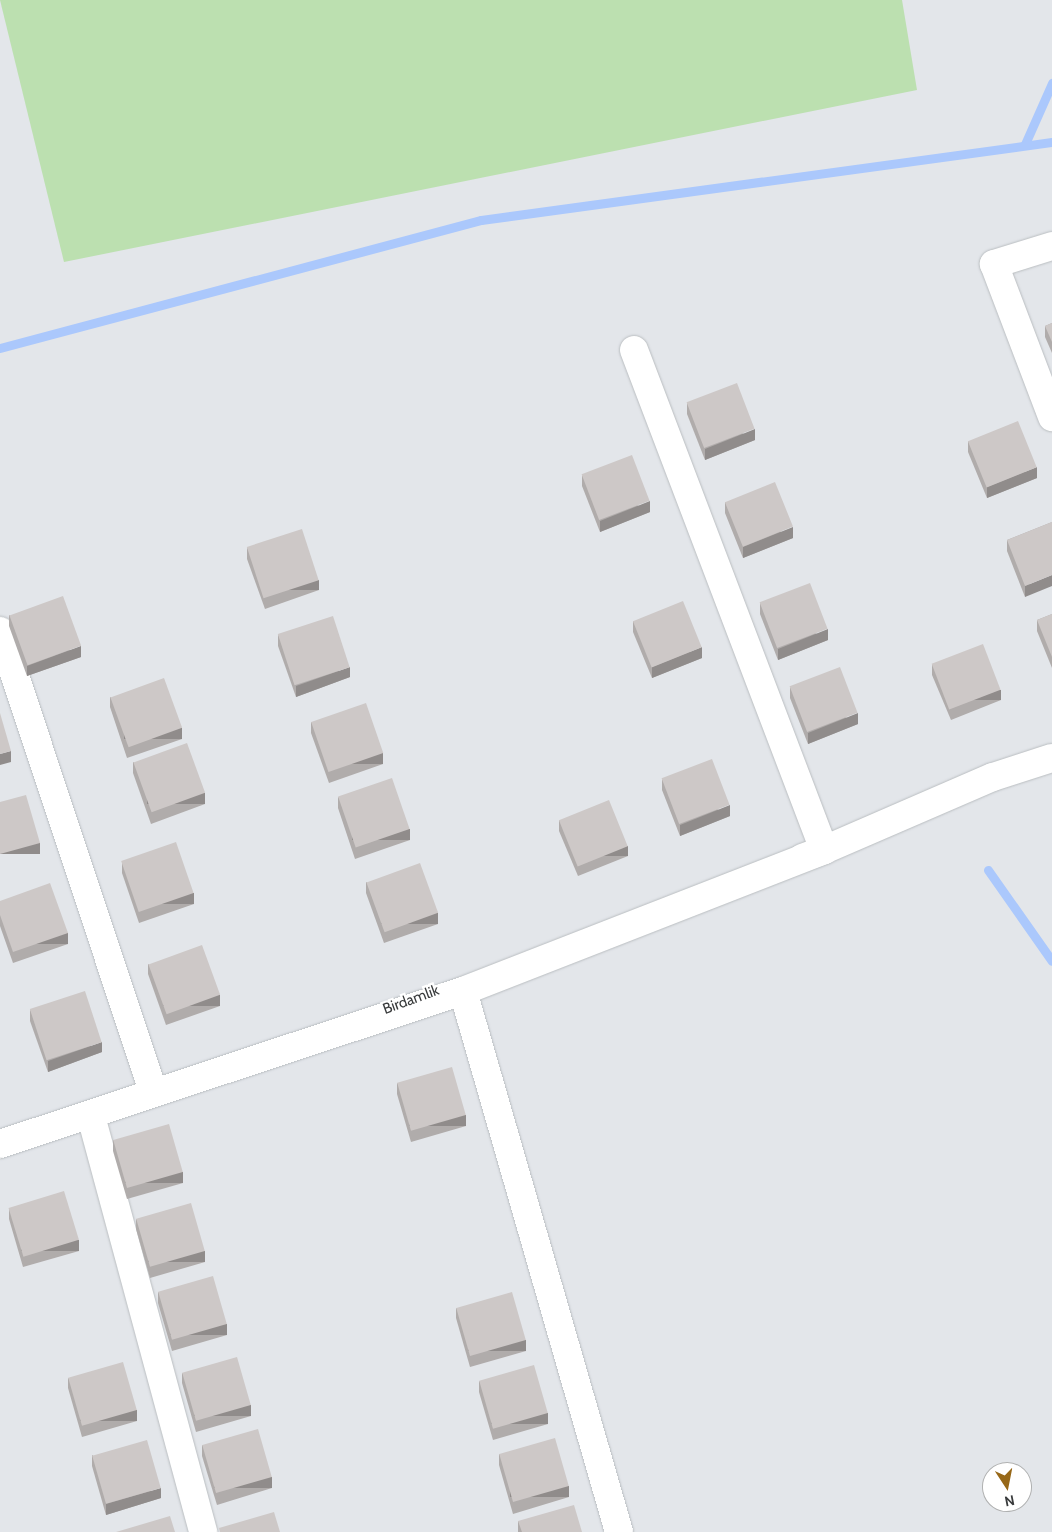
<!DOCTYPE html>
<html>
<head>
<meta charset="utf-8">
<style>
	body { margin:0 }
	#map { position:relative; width:1052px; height:1532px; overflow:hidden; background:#e3e6ea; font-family:Cabin,sans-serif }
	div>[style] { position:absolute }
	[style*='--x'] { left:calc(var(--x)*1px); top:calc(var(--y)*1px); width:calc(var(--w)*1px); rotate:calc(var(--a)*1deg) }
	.green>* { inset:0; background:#bce0b0 }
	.stream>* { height:9px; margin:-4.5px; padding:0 4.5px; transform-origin:4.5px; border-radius:4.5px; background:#abc8fc }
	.roads { filter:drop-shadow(0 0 1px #babec1) drop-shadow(0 0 1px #babec1) }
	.minor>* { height:28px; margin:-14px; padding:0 14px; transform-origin:14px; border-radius:14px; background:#fff }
	.major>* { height:28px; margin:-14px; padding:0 14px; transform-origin:14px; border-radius:14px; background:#fff }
	.wall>* { inset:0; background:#b0acab }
	.shaded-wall>* { inset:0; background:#908c8b; transform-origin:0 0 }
	.building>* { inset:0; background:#cdc8c7; transform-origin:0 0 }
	span { translate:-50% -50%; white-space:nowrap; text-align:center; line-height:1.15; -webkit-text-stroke:4.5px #fff; paint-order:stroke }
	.street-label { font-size:15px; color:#393b3c }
	.north { position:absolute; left:982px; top:1462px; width:50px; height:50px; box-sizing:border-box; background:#fff; border:1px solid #b0b1b1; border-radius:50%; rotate:169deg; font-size:14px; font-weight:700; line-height:20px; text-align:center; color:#393b3c }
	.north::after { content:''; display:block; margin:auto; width:18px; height:22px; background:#976818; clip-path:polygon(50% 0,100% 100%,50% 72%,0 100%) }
</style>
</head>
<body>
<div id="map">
	<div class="green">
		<i style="clip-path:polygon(0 0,902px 0,917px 90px,64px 262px)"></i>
	</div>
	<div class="stream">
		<i style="--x:1025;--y:144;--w:67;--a:-66.1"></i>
		<i style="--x:0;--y:348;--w:498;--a:-14.9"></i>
		<i style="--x:481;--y:220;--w:576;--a:-7.78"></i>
		<i style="--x:988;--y:870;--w:111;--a:54.9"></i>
	</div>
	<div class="roads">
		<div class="minor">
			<i style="--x:1052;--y:246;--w:61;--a:162.8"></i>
			<i style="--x:994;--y:264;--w:164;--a:69.2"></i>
			<i style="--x:634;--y:350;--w:535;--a:69.19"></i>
			<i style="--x:824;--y:850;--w:23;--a:160"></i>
			<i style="--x:0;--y:631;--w:487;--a:71.6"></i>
			<i style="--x:463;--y:991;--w:563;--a:73.91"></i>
			<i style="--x:91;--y:1116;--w:431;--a:74.9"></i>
		</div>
		<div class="major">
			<i style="--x:0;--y:1144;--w:488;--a:-18.3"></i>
			<i style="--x:463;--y:991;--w:388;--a:-21.3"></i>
			<i style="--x:824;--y:850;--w:184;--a:-23.4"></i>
			<i style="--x:993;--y:777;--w:62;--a:-17.9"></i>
		</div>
	</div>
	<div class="wall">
		<i style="clip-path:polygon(1052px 323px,1052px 353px,1045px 337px,1045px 326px)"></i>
		<i style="clip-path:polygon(687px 403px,755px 440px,705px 460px,687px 414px)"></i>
		<i style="clip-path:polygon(968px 441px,1037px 478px,987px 498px,968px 452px)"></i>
		<i style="clip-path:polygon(582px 475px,650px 512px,600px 532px,582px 486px)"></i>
		<i style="clip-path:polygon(725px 502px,793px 538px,743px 558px,725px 513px)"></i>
		<i style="clip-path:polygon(1052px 522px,1025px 597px,1007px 551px,1007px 540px)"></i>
		<i style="clip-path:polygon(247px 548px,319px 590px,265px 609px,247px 559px)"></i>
		<i style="clip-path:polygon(760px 603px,828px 640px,778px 660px,760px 614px)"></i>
		<i style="clip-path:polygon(1052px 614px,1052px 668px,1037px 631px,1037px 620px)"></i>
		<i style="clip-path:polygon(9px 615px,81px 657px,27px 676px,9px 626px)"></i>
		<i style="clip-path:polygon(633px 621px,702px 658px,652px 678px,633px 632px)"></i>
		<i style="clip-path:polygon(278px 635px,350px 677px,296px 697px,278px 646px)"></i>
		<i style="clip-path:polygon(932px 664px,1001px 700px,951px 720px,932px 675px)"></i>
		<i style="clip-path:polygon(790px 687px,858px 724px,808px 744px,790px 698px)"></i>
		<i style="clip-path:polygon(110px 697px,182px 739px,127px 758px,110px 707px)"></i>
		<i style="clip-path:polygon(311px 722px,383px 764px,329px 783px,311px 733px)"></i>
		<i style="clip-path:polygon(133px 762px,205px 804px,151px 824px,133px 773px)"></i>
		<i style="clip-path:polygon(662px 779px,730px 816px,680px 836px,662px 790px)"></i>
		<i style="clip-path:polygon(338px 797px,410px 840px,355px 859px,338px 808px)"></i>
		<i style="clip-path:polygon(559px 820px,628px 856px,578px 876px,559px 831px)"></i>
		<i style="clip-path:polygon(122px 862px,194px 904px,139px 923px,122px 873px)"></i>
		<i style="clip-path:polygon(366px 882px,438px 924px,384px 943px,366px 893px)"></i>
		<i style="clip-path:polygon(0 901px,68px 944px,13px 963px,0 926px)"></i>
		<i style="clip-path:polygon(148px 964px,220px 1006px,166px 1025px,148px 974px)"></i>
		<i style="clip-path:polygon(30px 1010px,102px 1052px,48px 1072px,30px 1021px)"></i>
		<i style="clip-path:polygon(397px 1083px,466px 1126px,411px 1142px,397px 1094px)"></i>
		<i style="clip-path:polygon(113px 1140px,183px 1183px,127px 1199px,113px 1151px)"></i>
		<i style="clip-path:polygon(9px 1208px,79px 1251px,23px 1267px,9px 1219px)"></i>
		<i style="clip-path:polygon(136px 1219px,205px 1262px,150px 1278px,136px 1229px)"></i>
		<i style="clip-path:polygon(158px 1292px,227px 1335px,172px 1351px,158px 1303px)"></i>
		<i style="clip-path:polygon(456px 1308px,526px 1351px,470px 1367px,456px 1318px)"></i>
		<i style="clip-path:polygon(182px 1373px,251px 1416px,196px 1432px,182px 1383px)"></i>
		<i style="clip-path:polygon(68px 1378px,137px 1421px,82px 1437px,68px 1388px)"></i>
		<i style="clip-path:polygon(479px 1381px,548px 1424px,493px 1440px,479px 1392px)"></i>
		<i style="clip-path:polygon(202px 1445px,272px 1488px,217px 1505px,202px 1456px)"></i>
		<i style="clip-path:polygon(499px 1454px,569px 1497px,513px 1514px,499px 1465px)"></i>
		<i style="clip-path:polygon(92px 1455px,161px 1498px,106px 1515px,92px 1466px)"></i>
		<i style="clip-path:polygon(518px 1521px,582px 1532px,518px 1532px)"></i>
	</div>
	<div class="shaded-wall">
		<i style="clip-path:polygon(755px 429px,755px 440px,705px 460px,705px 449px)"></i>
		<i style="clip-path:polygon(1037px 467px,1037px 478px,987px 498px,987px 487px)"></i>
		<i style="clip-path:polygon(650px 501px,650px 512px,600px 532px,600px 521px)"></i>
		<i style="clip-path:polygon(793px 527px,793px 538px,743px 558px,743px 547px)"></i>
		<i style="clip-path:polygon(1052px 575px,1052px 586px,1025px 597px,1025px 586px)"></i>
		<i style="left:319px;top:580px;width:10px;height:57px;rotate:90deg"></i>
		<i style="clip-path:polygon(828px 629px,828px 640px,778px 660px,778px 649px)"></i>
		<i style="clip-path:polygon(81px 646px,81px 657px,27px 676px,27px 666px)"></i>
		<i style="clip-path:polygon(702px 647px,702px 658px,652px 678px,652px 667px)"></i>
		<i style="clip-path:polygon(350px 667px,350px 677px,296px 697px,296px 686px)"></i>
		<i style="left:1001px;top:690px;width:10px;height:54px;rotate:90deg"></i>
		<i style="clip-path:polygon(858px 713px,858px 724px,808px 744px,808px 733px)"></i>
		<i style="left:182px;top:728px;width:11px;height:58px;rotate:90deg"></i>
		<i style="clip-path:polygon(11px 751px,11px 762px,0 765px,0 754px)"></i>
		<i style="left:383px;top:753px;width:11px;height:57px;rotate:90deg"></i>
		<i style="left:205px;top:793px;width:11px;height:58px;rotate:90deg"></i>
		<i style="clip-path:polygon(730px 805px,730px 816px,680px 836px,680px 825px)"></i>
		<i style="left:410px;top:829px;width:11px;height:58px;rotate:90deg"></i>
		<i style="left:40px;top:843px;width:11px;height:41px;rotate:90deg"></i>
		<i style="left:628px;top:846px;width:10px;height:54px;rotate:90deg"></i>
		<i style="left:194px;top:893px;width:11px;height:58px;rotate:90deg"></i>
		<i style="left:438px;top:913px;width:11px;height:57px;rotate:90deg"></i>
		<i style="left:68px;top:933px;width:11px;height:58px;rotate:90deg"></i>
		<i style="left:220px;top:995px;width:11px;height:57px;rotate:90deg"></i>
		<i style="clip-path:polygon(102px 1042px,102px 1052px,48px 1072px,48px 1061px)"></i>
		<i style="left:466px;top:1115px;width:11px;height:57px;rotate:90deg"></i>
		<i style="left:183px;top:1172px;width:11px;height:58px;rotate:90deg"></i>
		<i style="left:79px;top:1240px;width:11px;height:58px;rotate:90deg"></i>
		<i style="left:205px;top:1251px;width:11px;height:57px;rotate:90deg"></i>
		<i style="left:227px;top:1324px;width:11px;height:57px;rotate:90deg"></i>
		<i style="left:526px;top:1340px;width:11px;height:58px;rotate:90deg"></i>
		<i style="left:251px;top:1405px;width:11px;height:57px;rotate:90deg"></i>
		<i style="left:137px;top:1410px;width:11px;height:57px;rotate:90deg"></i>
		<i style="left:548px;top:1413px;width:11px;height:57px;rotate:90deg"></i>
		<i style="left:272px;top:1477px;width:11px;height:58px;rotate:90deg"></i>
		<i style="left:569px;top:1486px;width:11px;height:59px;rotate:90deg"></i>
		<i style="clip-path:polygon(161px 1488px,161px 1498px,106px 1515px,106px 1504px)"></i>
	</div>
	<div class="building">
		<i style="clip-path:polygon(1052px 323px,1052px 342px,1045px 326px)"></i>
		<i style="left:737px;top:383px;width:49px;height:54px;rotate:69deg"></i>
		<i style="left:1018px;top:421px;width:50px;height:54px;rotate:68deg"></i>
		<i style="left:632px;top:455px;width:49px;height:54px;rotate:69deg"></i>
		<i style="left:775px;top:482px;width:48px;height:54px;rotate:68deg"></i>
		<i style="clip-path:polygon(1052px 522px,1052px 575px,1025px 586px,1007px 540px)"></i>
		<i style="left:302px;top:529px;width:54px;height:58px;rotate:72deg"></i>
		<i style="left:810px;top:583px;width:49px;height:54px;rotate:69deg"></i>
		<i style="left:63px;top:596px;width:53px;height:57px;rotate:70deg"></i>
		<i style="left:683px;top:601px;width:50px;height:54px;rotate:68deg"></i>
		<i style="clip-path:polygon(1052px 614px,1052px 657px,1037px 620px)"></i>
		<i style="left:333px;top:616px;width:54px;height:58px;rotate:72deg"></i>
		<i style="left:983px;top:644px;width:49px;height:55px;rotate:69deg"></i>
		<i style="left:840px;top:667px;width:49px;height:54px;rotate:69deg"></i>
		<i style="left:164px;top:678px;width:53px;height:57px;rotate:70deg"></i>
		<i style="left:366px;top:703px;width:53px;height:58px;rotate:71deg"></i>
		<i style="clip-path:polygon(0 713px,11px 751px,0 754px)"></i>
		<i style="left:187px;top:743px;width:53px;height:57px;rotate:70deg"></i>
		<i style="left:712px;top:759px;width:49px;height:54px;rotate:69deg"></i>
		<i style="left:392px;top:778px;width:54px;height:57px;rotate:71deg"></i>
		<i style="clip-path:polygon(26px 795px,40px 843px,0 854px,0 802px)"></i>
		<i style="left:609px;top:800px;width:50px;height:54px;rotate:68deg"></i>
		<i style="left:176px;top:842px;width:54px;height:58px;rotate:71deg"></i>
		<i style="left:420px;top:863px;width:53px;height:57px;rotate:70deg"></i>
		<i style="clip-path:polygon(50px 883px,68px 933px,13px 952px,0 915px,0 901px)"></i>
		<i style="left:202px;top:945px;width:53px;height:57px;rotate:70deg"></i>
		<i style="left:85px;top:991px;width:54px;height:58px;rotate:72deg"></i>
		<i style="left:452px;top:1067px;width:50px;height:57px;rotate:74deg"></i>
		<i style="left:169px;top:1124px;width:50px;height:58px;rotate:74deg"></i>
		<i style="left:64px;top:1191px;width:51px;height:58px;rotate:73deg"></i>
		<i style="left:191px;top:1203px;width:50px;height:57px;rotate:74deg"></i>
		<i style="left:213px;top:1276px;width:50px;height:57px;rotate:74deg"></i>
		<i style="left:512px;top:1292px;width:50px;height:58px;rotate:74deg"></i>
		<i style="left:237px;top:1357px;width:50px;height:57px;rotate:74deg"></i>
		<i style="left:123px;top:1362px;width:50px;height:57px;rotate:74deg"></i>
		<i style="left:534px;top:1365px;width:50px;height:57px;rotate:74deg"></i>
		<i style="left:258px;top:1429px;width:50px;height:58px;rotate:74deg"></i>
		<i style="left:555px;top:1438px;width:50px;height:58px;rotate:74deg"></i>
		<i style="left:147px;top:1440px;width:50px;height:57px;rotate:74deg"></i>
		<i style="clip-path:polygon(574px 1505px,582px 1532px,522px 1532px,518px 1521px)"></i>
		<i style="clip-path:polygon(274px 1512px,280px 1532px,220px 1532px,219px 1528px)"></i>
		<i style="clip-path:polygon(170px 1516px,175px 1532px,116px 1532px)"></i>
	</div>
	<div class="street-label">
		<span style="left:411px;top:1000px;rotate:-20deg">Birdamlik</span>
	</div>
	<div class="north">N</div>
</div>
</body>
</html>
